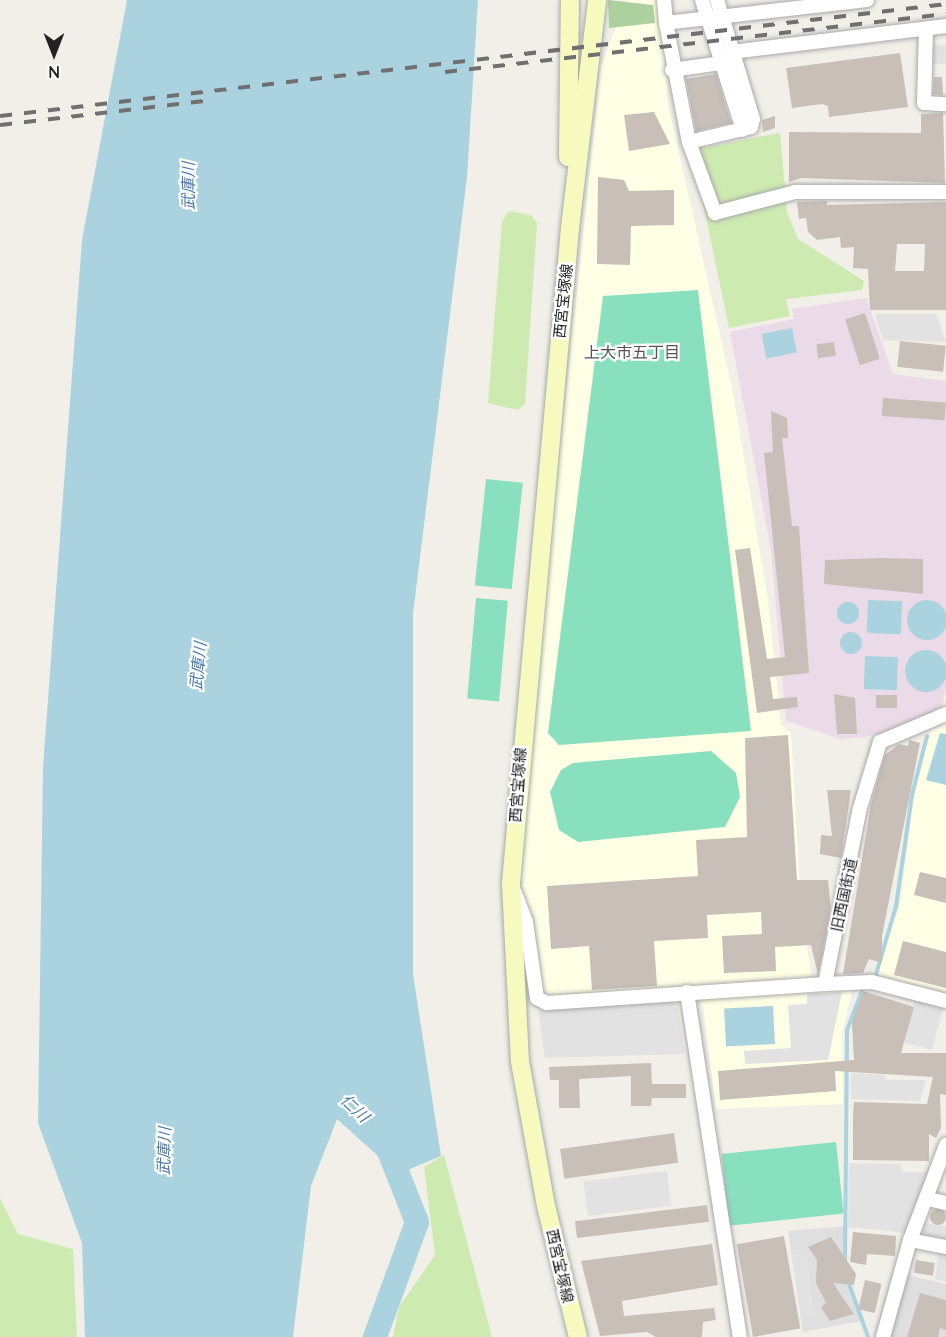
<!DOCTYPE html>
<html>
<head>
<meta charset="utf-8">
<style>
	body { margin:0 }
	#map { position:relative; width:946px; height:1337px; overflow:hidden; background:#f2efe9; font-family:Quicksand,"Noto Sans JP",sans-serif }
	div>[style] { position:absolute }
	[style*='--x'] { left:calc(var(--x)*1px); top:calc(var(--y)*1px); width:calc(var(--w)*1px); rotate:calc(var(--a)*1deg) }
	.residential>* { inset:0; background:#e0dfdf }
	.industrial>* { inset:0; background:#ebdbe8 }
	.education>* { inset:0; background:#ffffe5 }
	.grass>* { inset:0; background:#cdebb0 }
	.forest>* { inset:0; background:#add19e }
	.pitch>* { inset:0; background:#88e0be; transform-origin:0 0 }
	.parking>* { inset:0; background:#e2e2e2; transform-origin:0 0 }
	.water>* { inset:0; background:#aad3df; transform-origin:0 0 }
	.round { border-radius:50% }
	.stream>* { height:4px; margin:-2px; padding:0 2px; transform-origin:2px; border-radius:2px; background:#aad3df }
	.river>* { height:24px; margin:-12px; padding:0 12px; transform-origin:12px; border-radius:12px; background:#aad3df }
	.building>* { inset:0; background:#c7bfb8; transform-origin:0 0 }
	.roads { filter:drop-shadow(0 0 2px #a9a9a9) drop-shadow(0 0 2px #a9a9a9) }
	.street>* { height:14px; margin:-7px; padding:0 7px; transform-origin:7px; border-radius:7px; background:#fff }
	.secondary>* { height:18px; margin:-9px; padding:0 9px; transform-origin:9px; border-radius:9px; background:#f7fabf }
	.rail>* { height:4px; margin-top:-2px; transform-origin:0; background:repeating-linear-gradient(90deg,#707070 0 12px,transparent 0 24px) }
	span { translate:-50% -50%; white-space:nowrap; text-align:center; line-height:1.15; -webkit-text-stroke:4.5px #fff; paint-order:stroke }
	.street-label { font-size:15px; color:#222 }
	.water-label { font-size:16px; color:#4a7aab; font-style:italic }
	.neighbourhood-label { font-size:16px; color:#555 }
	.north { position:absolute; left:24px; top:24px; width:60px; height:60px; -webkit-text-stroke:4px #fff; paint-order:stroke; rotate:180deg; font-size:16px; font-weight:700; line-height:24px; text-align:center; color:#222 }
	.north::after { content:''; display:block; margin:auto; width:21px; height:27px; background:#222; clip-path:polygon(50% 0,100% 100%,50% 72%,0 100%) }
</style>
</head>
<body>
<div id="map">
	<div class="residential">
		<i style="clip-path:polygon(846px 1226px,845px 1275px,861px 1321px,803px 1332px,788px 1231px)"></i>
		<i style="clip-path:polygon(907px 1275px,946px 1284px,946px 1337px,890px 1337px)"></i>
	</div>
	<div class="industrial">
		<i style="clip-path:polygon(866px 298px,893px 374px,946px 381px,946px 690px,941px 709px,915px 723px,866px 737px,840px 739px,786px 721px,771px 550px,730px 332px,794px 319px,792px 309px)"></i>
	</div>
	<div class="education">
		<i style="clip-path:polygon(626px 0,660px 0,668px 104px,733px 393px,768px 599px,781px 725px,791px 733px,801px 906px,812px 980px,549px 999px,541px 987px,533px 923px,521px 887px,529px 741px,601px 67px)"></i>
		<i style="clip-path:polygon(946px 721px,946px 993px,873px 976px,900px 904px,914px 796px,930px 731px)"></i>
		<i style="clip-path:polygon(853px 988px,842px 1034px,843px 1104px,716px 1109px,702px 999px)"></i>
	</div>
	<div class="grass">
		<i style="clip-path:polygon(780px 133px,787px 212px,798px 239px,864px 281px,862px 290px,786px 299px,790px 316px,729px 328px,692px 150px)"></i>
		<i style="clip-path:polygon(509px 211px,531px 215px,537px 223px,525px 404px,518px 410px,488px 403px,502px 221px)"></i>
		<i style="clip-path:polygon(444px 1155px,492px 1337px,393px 1337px,399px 1307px,435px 1255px,424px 1167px)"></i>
		<i style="clip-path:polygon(0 1198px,18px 1234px,73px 1249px,77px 1337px,0 1337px)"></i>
	</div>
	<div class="forest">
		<i style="clip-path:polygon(608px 0,653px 5px,655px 23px,609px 28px)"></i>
	</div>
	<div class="pitch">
		<i style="clip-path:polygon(698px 290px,751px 731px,559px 745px,548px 733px,603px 296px)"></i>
		<i style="left:486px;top:479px;width:37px;height:107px;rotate:6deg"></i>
		<i style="left:476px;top:598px;width:32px;height:101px;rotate:5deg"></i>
		<i style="clip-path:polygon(711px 751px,736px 773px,740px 797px,725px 827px,578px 842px,559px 830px,550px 792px,561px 770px,573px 763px)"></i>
		<i style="left:836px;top:1142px;width:72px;height:115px;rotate:84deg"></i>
	</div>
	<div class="parking">
		<i style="left:946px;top:45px;width:19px;height:16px;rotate:90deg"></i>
		<i style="clip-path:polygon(875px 314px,936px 314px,946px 342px,883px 340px)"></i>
		<i style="clip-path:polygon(842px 992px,828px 1060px,745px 1064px,744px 1051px,791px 1048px,788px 1005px,807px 1004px,807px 994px)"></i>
		<i style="left:915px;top:999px;width:29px;height:45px;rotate:14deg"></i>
		<i style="clip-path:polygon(672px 1000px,677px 1005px,685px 1054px,545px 1058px,538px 1010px)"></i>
		<i style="clip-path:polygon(851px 1073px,885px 1075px,885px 1080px,926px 1080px,920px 1101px,851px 1099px)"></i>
		<i style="clip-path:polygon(849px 1163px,901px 1164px,902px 1172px,935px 1172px,909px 1233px,848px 1227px)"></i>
		<i style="left:667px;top:1171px;width:35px;height:84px;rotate:83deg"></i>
		<i style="clip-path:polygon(923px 1223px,946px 1226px,946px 1241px,924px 1238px)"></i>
		<i style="clip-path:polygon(799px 1249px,806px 1256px,815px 1317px,802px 1319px,791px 1250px)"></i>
		<i style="clip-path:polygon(939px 1253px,946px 1254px,946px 1282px,935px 1279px)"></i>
	</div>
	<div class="water">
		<i style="clip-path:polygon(127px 0,478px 0,467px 177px,413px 614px,413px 974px,441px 1156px,398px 1174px,337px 1119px,311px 1186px,293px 1337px,85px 1337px,82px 1243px,38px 1123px,43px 767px,82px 240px)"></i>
		<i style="left:792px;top:328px;width:25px;height:31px;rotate:79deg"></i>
		<i class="round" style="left:907px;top:600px;width:40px;height:40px"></i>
		<i style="left:868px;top:600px;width:34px;height:33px;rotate:2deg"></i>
		<i class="round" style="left:837px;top:602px;width:22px;height:22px"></i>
		<i class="round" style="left:840px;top:632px;width:22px;height:22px"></i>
		<i class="round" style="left:905px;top:650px;width:42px;height:42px"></i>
		<i style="left:865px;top:656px;width:33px;height:33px;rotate:2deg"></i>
		<i style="clip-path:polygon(940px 733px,946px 734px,946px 785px,926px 780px)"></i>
		<i style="left:773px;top:1006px;width:38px;height:49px;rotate:87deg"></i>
	</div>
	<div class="stream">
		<i style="--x:875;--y:978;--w:75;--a:-73.7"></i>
		<i style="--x:896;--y:906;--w:112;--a:-81.8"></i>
		<i style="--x:912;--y:795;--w:61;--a:-75.7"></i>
		<i style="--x:845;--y:1262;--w:232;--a:-89.5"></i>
		<i style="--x:847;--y:1030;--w:45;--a:-69.1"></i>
		<i style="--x:848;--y:1281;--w:59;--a:70.3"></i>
	</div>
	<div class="river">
		<i style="--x:375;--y:1337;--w:122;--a:-69.9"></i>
		<i style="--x:417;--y:1222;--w:84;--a:-111.7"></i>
	</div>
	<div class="building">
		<i style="clip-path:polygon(900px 53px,908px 107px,829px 117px,828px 106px,822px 104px,792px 108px,786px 68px)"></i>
		<i style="clip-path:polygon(716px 74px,731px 123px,696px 131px,686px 79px)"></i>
		<i style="clip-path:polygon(934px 77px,942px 77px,943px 95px,933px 94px)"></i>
		<i style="clip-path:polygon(654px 112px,670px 144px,629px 151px,624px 115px)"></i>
		<i style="clip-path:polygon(943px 113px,945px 183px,801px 178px,789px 182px,789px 132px,921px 133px,921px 114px)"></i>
		<i style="clip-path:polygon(775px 116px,775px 128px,763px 132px,762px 120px)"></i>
		<i style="clip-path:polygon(598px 177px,624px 180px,629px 191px,674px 190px,674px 225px,631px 226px,630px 265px,597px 264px)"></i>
		<i style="clip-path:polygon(evenodd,827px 201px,827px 205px,946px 202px,946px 310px,870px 310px,868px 269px,853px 268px,854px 247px,841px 248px,840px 237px,817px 240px,808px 232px,806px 218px,799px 219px,797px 202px,827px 201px,897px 244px,925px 244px,924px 271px,895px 271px,897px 244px)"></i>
		<i style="left:865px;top:313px;width:48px;height:21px;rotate:72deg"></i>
		<i style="left:900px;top:341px;width:46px;height:26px;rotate:6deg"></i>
		<i style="left:834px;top:342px;width:14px;height:18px;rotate:82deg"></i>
		<i style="left:883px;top:398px;width:63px;height:18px;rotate:4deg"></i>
		<i style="clip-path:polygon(771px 411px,787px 418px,788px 438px,782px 438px,792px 526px,799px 526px,809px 673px,770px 677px,773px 699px,797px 697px,798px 707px,757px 713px,735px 550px,750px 548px,767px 659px,785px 657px,764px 453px,773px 452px)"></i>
		<i style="clip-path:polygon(882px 558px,923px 559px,923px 594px,824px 584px,825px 560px)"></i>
		<i style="clip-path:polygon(834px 694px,855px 698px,857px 734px,837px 734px)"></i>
		<i style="left:876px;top:695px;width:21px;height:13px"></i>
		<i style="clip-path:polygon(788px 735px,797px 880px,828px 880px,831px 909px,818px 975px,811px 945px,775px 947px,776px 971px,724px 973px,722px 936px,762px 934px,761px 912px,707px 915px,708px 938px,654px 941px,657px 986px,592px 990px,589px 946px,551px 949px,547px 886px,698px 876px,696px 840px,747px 837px,745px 738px)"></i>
		<i style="clip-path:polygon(909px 740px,920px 743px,882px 936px,882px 963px,869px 959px,863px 973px,843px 974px,871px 804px,885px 755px,899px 744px,908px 746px)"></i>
		<i style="clip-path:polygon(827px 790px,851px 790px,841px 858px,820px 854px,821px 835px,832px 836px)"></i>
		<i style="clip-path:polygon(920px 872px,946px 878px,946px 903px,914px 895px)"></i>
		<i style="clip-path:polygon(903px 941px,946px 952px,946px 988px,894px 975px)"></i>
		<i style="clip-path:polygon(863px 991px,914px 1007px,901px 1053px,946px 1053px,946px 1095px,940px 1094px,941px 1128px,936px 1138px,929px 1134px,929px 1161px,853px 1160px,853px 1113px,854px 1102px,927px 1104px,933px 1077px,835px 1071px,836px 1091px,720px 1100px,718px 1071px,854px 1060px,852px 1022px)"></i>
		<i style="clip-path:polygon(651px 1063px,652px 1084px,686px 1084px,686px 1098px,652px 1098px,651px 1106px,631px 1106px,631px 1076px,579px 1079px,580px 1108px,559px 1108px,559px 1080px,550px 1080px,549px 1067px)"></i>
		<i style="left:674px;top:1133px;width:30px;height:115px;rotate:82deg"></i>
		<i style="left:707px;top:1205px;width:17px;height:133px;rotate:83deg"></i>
		<i class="round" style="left:930px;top:1209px;width:16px;height:16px"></i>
		<i style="clip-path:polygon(853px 1232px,896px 1236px,895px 1256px,867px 1254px,866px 1265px,850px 1262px)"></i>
		<i style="left:784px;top:1236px;width:94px;height:48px;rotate:80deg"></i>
		<i style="clip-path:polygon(831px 1237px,856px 1274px,854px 1285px,833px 1283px,854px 1314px,830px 1321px,821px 1307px,826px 1303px,816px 1283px,817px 1260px,808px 1247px)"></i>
		<i style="clip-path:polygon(712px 1244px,718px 1285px,622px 1301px,624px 1316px,714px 1308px,716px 1320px,703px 1322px,702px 1337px,656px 1337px,647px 1332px,600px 1336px,581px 1261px)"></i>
		<i style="left:916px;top:1260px;width:19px;height:13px;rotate:9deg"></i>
		<i style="left:865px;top:1280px;width:17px;height:30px;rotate:13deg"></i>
		<i style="clip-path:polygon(920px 1293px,946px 1300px,946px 1330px,940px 1328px,938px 1337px,907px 1337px)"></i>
	</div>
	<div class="roads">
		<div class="street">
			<i style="--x:664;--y:0;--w:23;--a:85"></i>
			<i style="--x:702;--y:0;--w:136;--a:72.5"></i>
			<i style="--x:867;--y:0;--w:202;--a:173.5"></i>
			<i style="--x:666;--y:23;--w:121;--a:79.1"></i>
			<i style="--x:689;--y:142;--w:76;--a:69.9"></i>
			<i style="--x:715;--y:213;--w:83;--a:-14.7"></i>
			<i style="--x:795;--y:192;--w:151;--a:0"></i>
			<i style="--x:926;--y:29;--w:74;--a:91.5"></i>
			<i style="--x:924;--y:103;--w:22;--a:3"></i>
			<i style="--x:731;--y:52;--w:217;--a:-6.9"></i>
			<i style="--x:672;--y:70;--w:49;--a:-8.1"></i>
			<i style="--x:689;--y:142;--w:64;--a:-13.6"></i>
			<i style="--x:751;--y:127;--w:8;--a:-76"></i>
			<i style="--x:753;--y:119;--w:124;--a:-106.8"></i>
			<i style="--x:515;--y:893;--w:31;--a:69"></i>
			<i style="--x:526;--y:922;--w:77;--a:81.8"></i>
			<i style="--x:537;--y:998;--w:11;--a:27"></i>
			<i style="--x:547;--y:1003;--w:279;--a:-3.9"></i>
			<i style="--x:825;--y:984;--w:179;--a:-78.8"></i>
			<i style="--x:860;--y:808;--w:69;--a:-73.1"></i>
			<i style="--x:880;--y:742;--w:72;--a:-23"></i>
			<i style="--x:825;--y:984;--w:47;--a:-2.4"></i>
			<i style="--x:872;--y:982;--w:76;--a:14.4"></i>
			<i style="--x:687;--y:992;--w:349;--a:81.3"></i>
			<i style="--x:927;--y:1199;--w:19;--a:12"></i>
			<i style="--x:910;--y:1240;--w:37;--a:11"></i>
			<i style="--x:883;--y:1337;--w:101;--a:-74.4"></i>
			<i style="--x:910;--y:1240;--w:102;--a:-69.2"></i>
		</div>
		<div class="secondary">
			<i style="--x:568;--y:157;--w:157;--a:-89.3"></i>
			<i style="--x:578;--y:1337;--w:135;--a:-103.7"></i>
			<i style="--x:546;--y:1206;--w:146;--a:-100.2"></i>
			<i style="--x:520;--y:1062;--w:179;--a:-92.9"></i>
			<i style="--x:511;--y:883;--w:658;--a:-84.85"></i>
			<i style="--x:570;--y:228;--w:230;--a:-83.2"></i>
		</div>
	</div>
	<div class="rail">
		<i style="--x:445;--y:72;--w:504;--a:-6.6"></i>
		<i style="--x:0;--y:116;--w:953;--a:-6.75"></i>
		<i style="--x:0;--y:125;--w:214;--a:-6.7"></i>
	</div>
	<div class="street-label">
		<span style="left:563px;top:301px;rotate:-84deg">西宮宝塚線</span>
		<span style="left:518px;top:785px;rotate:-86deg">西宮宝塚線</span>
		<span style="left:844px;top:895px;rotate:-78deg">旧西国街道</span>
		<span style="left:560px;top:1266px;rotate:77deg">西宮宝塚線</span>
	</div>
	<div class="water-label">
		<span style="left:188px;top:186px;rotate:-90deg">武庫川</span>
		<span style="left:198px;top:666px;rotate:-84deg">武庫川</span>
		<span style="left:355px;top:1108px;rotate:43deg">仁川</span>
		<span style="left:164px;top:1151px;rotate:-88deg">武庫川</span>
	</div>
	<div class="neighbourhood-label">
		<span style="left:632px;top:352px">上大市五丁目</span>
	</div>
	<div class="north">N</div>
</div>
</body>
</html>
